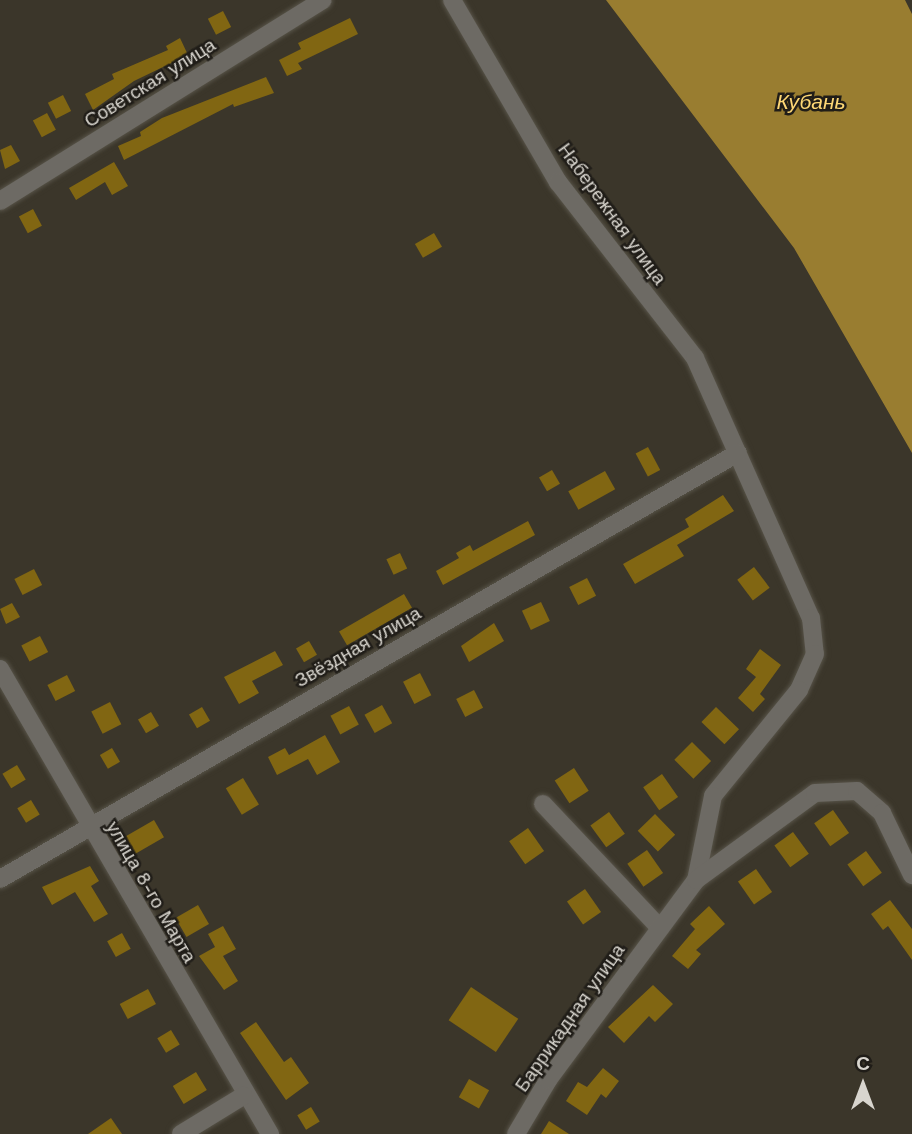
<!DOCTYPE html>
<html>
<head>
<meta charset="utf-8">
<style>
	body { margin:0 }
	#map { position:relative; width:912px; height:1134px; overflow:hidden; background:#3b362a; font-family:"Work Sans",sans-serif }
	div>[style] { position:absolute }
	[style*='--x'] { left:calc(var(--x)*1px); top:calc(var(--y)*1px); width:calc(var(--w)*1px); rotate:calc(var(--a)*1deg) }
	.water>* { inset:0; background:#997d30 }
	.building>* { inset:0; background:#816612; transform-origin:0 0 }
	.roads { filter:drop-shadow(0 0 2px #575348) drop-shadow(0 0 2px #575348) }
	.minor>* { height:18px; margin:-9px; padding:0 9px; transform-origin:9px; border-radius:9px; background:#6d6a64 }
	span { translate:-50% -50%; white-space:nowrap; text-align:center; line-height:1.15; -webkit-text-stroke:5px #201d18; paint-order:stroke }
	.street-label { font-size:19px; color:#d8d5ce }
	.water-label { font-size:21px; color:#fdd775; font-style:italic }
	.north { position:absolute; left:828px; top:1050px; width:70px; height:70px; -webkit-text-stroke:5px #201d18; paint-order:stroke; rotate:0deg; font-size:19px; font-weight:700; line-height:28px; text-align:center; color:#d8d5ce }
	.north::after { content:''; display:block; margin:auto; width:24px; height:32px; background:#d8d5ce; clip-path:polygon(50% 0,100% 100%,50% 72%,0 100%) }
</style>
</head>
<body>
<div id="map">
	<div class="water">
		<i style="clip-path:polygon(606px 0,905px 0,912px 14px,912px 453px,794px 248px)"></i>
	</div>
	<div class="building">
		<i style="left:223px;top:11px;width:18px;height:17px;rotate:63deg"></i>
		<i style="clip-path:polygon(350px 18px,358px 34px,298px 63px,302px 69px,287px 76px,279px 60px,301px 49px,298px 43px)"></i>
		<i style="clip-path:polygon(180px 38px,188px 55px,134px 81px,93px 110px,85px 94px,114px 79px,112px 74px,168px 50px,166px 46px)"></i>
		<i style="clip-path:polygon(266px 77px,274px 93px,234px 107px,233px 104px,124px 160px,118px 146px,141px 136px,140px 132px,162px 118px)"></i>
		<i style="left:63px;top:95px;width:18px;height:17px;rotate:63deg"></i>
		<i style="left:47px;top:113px;width:19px;height:16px;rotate:62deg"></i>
		<i style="clip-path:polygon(11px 145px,20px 161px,5px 169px,0 150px)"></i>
		<i style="clip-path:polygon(114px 162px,128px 186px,112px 195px,105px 182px,76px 200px,69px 188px)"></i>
		<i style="left:33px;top:209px;width:19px;height:16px;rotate:62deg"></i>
		<i style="left:434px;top:233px;width:16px;height:22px;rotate:60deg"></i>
		<i style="left:648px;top:447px;width:26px;height:14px;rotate:62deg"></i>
		<i style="left:552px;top:470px;width:16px;height:15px;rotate:60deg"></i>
		<i style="left:605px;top:471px;width:21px;height:42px;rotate:61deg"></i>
		<i style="clip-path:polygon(723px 495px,734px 511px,677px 545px,684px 556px,635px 584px,623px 564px,689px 527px,685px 519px)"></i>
		<i style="clip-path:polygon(528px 521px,535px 535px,443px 585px,436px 571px,459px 558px,456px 553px,470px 545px,473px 551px)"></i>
		<i style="left:400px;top:553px;width:17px;height:15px;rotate:65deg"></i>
		<i style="left:754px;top:567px;width:26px;height:21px;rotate:53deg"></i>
		<i style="left:34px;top:569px;width:18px;height:22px;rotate:63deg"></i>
		<i style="left:587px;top:578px;width:20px;height:20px;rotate:63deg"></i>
		<i style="left:404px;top:594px;width:16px;height:75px;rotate:60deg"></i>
		<i style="left:541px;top:602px;width:21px;height:21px;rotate:65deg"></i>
		<i style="clip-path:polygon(12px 603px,20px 617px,6px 624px,0 609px)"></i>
		<i style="clip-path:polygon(494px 623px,504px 641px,469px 662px,461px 646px)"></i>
		<i style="left:40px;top:636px;width:18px;height:21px;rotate:63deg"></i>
		<i style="left:309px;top:641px;width:16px;height:15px;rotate:60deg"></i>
		<i style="clip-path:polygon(760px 649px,781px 665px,760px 694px,765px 699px,753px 712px,738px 698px,756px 677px,746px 669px)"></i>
		<i style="clip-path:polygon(275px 651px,283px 665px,252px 681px,259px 693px,239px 704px,224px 677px)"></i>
		<i style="left:420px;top:673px;width:25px;height:19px;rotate:63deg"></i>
		<i style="left:67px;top:675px;width:18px;height:22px;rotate:63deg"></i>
		<i style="left:474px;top:690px;width:20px;height:20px;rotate:63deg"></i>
		<i style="left:110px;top:702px;width:25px;height:21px;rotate:63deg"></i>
		<i style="left:382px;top:705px;width:21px;height:20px;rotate:61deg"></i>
		<i style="left:349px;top:706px;width:21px;height:21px;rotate:62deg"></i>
		<i style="left:202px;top:707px;width:16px;height:15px;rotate:60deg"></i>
		<i style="left:716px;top:707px;width:32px;height:21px;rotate:44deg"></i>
		<i style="left:151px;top:712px;width:16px;height:15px;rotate:60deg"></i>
		<i style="clip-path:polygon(325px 735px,340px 762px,317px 775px,308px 759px,277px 775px,268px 757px,285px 748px,289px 755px)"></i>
		<i style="left:692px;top:742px;width:27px;height:25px;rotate:45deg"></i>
		<i style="left:112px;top:748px;width:16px;height:14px;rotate:60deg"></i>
		<i style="left:17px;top:765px;width:17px;height:17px;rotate:59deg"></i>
		<i style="left:574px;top:768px;width:27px;height:23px;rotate:57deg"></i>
		<i style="left:662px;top:774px;width:28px;height:23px;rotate:55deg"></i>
		<i style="left:243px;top:778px;width:31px;height:20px;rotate:59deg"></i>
		<i style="left:31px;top:800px;width:17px;height:16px;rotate:59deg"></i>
		<i style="left:833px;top:810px;width:28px;height:23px;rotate:55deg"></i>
		<i style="left:609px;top:812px;width:27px;height:23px;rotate:54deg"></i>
		<i style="left:655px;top:814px;width:29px;height:24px;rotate:46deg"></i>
		<i style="left:154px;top:820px;width:20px;height:36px;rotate:60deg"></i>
		<i style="left:528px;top:828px;width:28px;height:23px;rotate:55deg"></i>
		<i style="left:793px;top:832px;width:27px;height:23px;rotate:54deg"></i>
		<i style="left:647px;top:850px;width:28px;height:24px;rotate:55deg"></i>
		<i style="left:866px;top:851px;width:27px;height:23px;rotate:54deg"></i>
		<i style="clip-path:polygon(90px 866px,99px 881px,91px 886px,108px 914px,94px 922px,75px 892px,52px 905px,42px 887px)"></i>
		<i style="left:756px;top:869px;width:28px;height:22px;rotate:55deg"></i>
		<i style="left:585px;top:889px;width:28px;height:22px;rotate:55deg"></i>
		<i style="clip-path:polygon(890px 900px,912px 929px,912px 960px,888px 926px,883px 930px,871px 914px)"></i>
		<i style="left:198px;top:905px;width:22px;height:26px;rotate:60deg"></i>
		<i style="clip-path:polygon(709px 906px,725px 924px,696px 950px,701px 954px,688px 969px,672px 956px,695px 929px,690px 924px)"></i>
		<i style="clip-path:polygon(223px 926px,236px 949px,223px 956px,238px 981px,224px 990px,199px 956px,215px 947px,208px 934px)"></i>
		<i style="left:122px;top:933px;width:18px;height:17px;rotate:61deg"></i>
		<i style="clip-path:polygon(653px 985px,673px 1004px,655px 1022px,649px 1016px,624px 1043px,608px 1027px)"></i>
		<i style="left:471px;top:987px;width:57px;height:40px;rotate:34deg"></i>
		<i style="left:148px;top:989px;width:17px;height:32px;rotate:62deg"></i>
		<i style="clip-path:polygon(256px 1022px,284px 1062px,291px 1057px,309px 1083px,286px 1100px,240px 1033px)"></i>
		<i style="left:171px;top:1030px;width:17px;height:16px;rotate:59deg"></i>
		<i style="clip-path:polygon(603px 1068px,619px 1081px,606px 1098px,601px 1094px,587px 1115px,566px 1101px,578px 1082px,587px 1087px)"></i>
		<i style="left:196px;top:1072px;width:21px;height:27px;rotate:59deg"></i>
		<i style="left:469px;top:1079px;width:23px;height:21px;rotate:29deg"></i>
		<i style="left:311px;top:1107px;width:17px;height:16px;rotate:59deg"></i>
		<i style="clip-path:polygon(111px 1118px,122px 1134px,88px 1134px)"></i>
		<i style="clip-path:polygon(549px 1121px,569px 1134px,541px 1134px)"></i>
	</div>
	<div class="roads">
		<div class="minor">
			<i style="--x:452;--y:0;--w:211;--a:59.8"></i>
			<i style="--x:558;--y:182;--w:223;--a:52.1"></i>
			<i style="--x:695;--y:358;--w:285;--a:66"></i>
			<i style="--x:811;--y:618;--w:36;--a:84"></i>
			<i style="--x:815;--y:654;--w:39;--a:114"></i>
			<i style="--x:799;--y:690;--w:136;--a:129.1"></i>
			<i style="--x:713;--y:796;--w:86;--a:101.4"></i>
			<i style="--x:0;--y:201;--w:380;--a:-31.9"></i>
			<i style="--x:0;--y:669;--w:538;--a:59.86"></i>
			<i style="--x:543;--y:804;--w:170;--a:46.7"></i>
			<i style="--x:0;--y:879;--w:852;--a:-30"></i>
			<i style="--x:181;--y:1134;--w:73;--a:-31.5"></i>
			<i style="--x:516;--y:1134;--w:63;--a:-59.3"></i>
			<i style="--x:548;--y:1080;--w:249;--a:-53.5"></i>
			<i style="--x:696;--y:880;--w:147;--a:-36.2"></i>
			<i style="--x:815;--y:793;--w:42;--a:-2.7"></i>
			<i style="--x:857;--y:791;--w:33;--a:41"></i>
			<i style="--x:882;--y:813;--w:69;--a:64.2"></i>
		</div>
	</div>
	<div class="street-label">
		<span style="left:150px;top:83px;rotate:-32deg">Советская улица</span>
		<span style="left:612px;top:214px;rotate:54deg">Набережная улица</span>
		<span style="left:358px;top:647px;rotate:-30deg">Звёздная улица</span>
		<span style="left:151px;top:892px;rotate:60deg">улица 8-го Марта</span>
		<span style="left:570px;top:1018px;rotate:-55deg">Баррикадная улица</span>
	</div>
	<div class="water-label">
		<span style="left:811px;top:102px">Кубань</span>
	</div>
	<div class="north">С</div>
</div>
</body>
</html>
